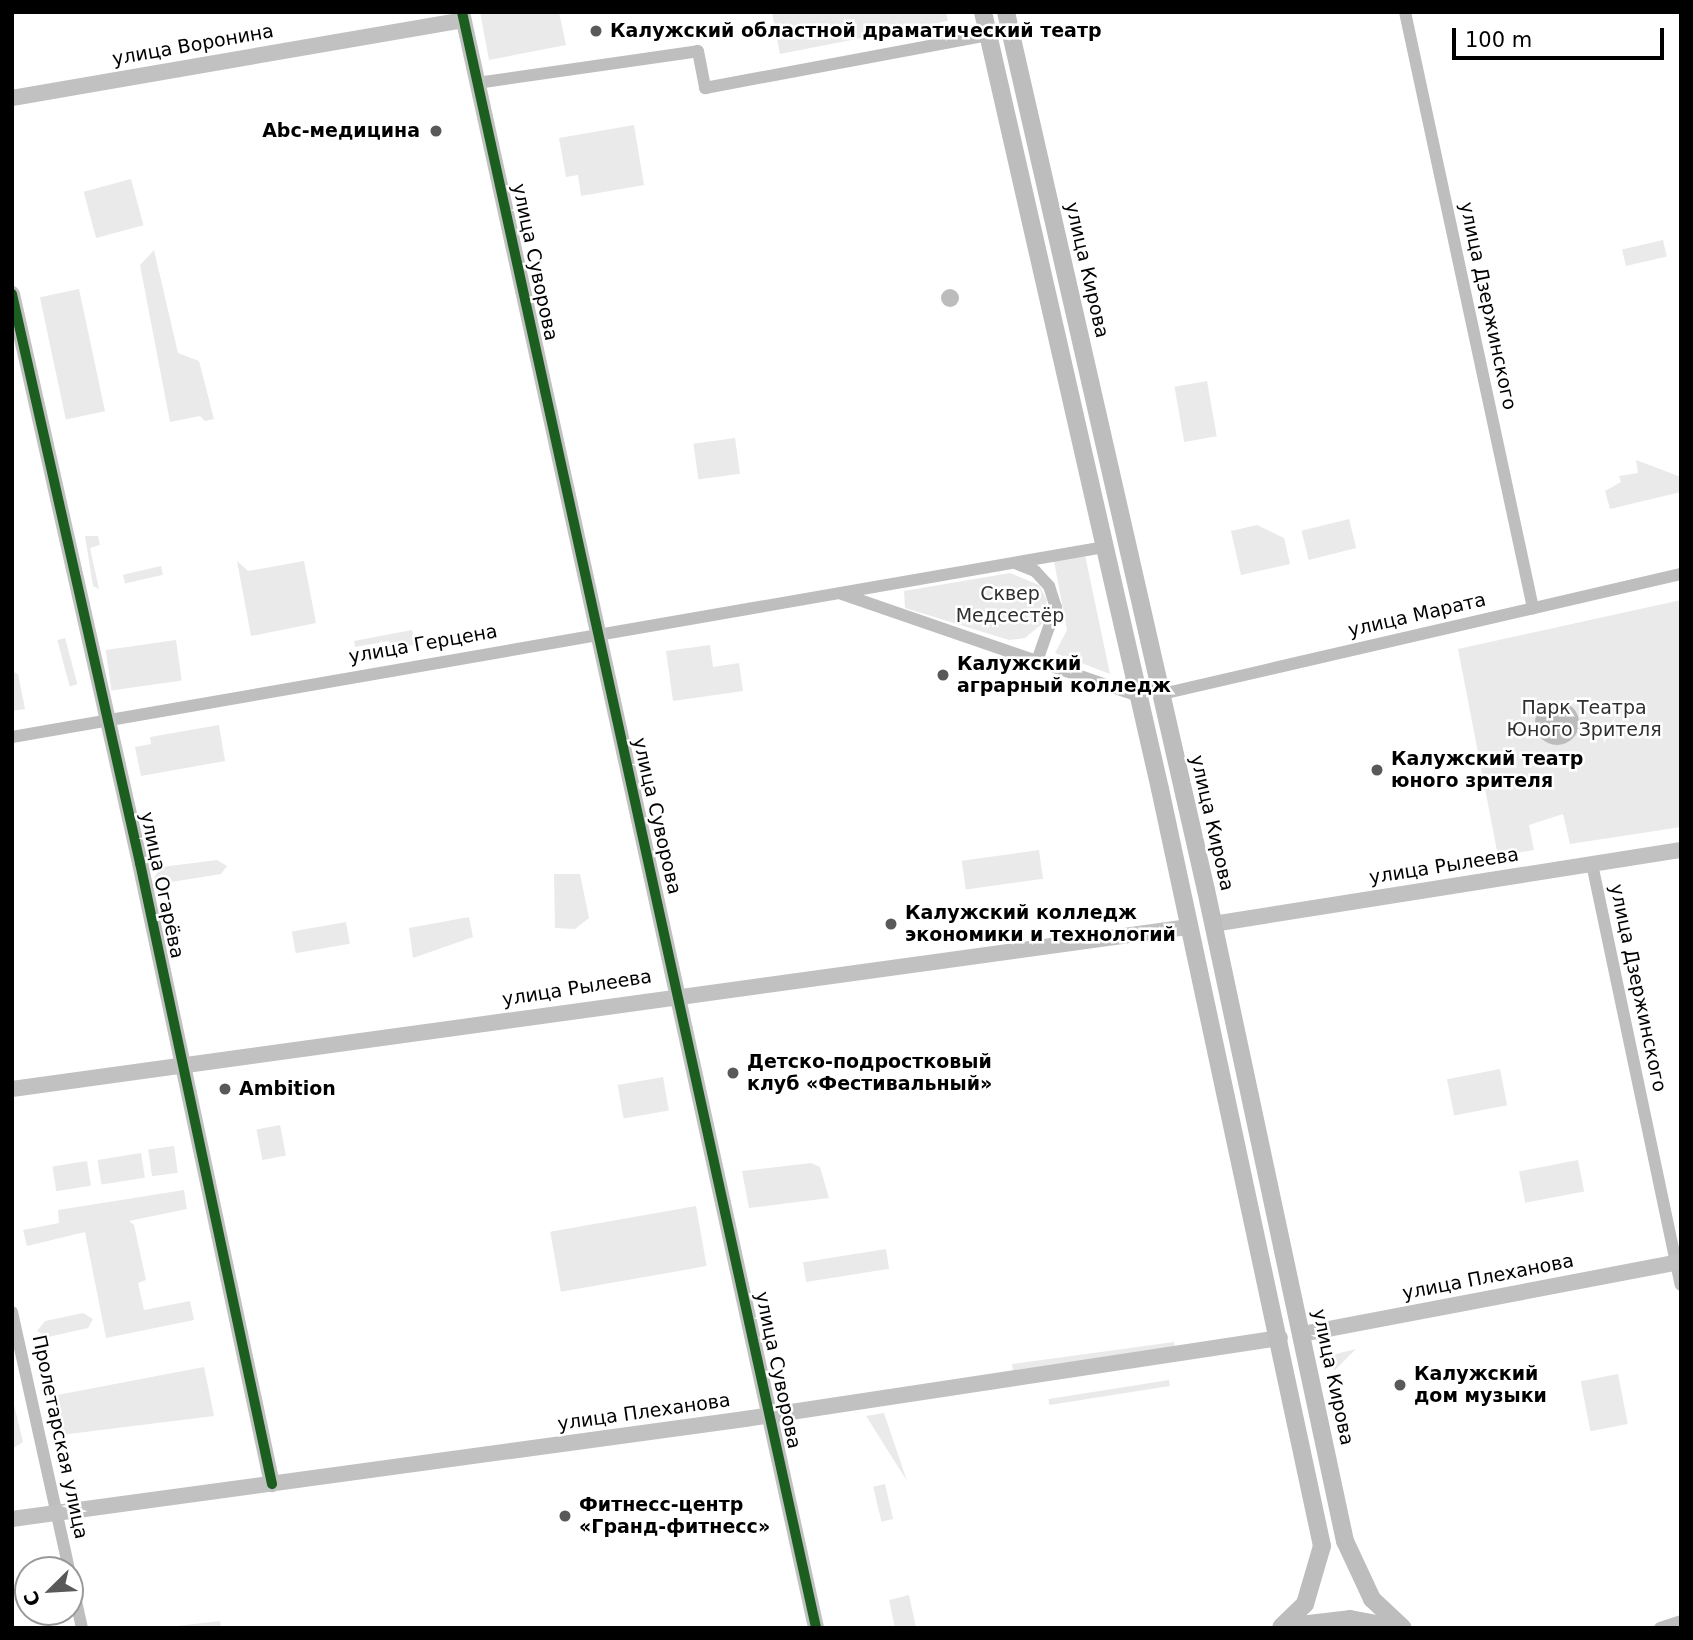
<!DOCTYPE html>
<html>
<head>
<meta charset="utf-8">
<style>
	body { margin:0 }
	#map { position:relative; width:1693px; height:1640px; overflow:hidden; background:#fff; font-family:"DejaVu Sans",sans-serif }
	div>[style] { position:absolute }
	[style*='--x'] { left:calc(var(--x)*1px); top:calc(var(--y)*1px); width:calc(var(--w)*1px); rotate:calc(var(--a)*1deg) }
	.green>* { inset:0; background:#eaeaea; transform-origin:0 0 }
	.water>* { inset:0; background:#bcbcbc }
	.round { border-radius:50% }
	.street>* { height:12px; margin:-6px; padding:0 6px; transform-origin:6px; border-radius:6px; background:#bebebe }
	.secondary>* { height:16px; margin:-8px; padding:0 8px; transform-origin:8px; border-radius:8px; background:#c1c1c1 }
	.primary>* { height:18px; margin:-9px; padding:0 9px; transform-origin:9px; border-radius:9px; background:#bdbdbd }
	.cycleway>* { height:10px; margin:-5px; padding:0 5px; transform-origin:5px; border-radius:5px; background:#1b5e20 }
	.dots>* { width:19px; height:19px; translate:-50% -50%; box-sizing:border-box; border:4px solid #fff; border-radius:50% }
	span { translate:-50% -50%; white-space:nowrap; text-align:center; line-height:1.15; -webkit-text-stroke:5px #fff; paint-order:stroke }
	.poi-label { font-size:19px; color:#000; font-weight:700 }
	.left { translate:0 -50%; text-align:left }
	.right { translate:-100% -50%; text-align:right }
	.street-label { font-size:19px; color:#000 }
	.park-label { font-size:19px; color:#2f2f2f }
	.frame { position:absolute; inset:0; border:14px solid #000; pointer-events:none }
	.north { position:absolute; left:14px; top:1556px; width:70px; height:70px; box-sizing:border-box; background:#fff; border:2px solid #999; border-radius:50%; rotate:246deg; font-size:19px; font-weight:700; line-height:28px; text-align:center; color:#000 }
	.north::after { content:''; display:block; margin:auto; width:24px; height:32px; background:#595959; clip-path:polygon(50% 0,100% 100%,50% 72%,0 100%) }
	.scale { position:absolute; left:1452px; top:28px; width:212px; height:32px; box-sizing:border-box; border:4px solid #000; border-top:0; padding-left:9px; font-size:21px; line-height:24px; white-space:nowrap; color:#000; -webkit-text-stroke:5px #fff; paint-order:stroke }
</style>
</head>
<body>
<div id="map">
	<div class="green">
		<i style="clip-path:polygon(480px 12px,559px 12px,566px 45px,489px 60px)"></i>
		<i style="clip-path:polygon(772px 12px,946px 12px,948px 21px,780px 54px)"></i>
		<i style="clip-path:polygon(634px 125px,644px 185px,581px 196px,578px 175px,566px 177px,559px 138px)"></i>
		<i style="left:131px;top:179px;width:48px;height:49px;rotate:75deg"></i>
		<i style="left:1663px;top:240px;width:17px;height:42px;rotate:77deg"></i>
		<i style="clip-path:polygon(154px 250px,178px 353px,199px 361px,214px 419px,205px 421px,200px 416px,170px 422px,140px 265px)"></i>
		<i style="left:79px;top:289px;width:125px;height:40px;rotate:78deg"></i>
		<i style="left:1207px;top:381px;width:56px;height:33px;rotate:80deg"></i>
		<i style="left:735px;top:438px;width:36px;height:42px;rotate:82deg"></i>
		<i style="clip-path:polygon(1636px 460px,1681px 477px,1681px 492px,1610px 509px,1605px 491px,1621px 482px,1619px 476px,1638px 473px)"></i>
		<i style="left:1349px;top:519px;width:30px;height:49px;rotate:76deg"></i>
		<i style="clip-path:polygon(1257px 525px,1284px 538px,1290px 564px,1241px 575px,1231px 531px)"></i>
		<i style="clip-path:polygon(85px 536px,98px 536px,100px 545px,90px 548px,99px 589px,93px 586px)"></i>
		<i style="clip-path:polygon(1085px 555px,1110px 674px,1055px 653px,1067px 630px,1054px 561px)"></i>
		<i style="clip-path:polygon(237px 561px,248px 571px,304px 561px,316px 623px,251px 636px)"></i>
		<i style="left:161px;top:566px;width:9px;height:39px;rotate:77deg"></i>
		<i style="clip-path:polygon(1010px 573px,1039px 585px,1047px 600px,1044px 622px,1025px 638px,1009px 640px,905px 608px,904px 591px)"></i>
		<i style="clip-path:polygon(1681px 600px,1681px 827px,1570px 844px,1563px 814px,1529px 825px,1534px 850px,1498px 856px,1458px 649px)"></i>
		<i style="clip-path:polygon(412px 630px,415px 645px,391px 649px,389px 641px,355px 647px,354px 641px)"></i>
		<i style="left:65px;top:638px;width:48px;height:8px;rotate:75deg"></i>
		<i style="left:176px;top:640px;width:41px;height:71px;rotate:82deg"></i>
		<i style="clip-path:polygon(710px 645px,713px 667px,739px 663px,743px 691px,673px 701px,666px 651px)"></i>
		<i style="clip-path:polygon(12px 671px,18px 674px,25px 709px,12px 711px)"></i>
		<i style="clip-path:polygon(219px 725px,225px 761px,141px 776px,135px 747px,151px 744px,150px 737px)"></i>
		<i style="left:1039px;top:850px;width:29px;height:78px;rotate:82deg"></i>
		<i style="clip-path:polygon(217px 860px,227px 866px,221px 874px,165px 883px,154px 877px,162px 867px)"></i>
		<i style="clip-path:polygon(554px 874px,580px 874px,589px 918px,575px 929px,555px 928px)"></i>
		<i style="clip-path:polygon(469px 917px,473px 937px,413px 958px,409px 928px)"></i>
		<i style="left:346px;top:922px;width:22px;height:55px;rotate:80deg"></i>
		<i style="left:1500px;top:1069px;width:37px;height:54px;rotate:79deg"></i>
		<i style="left:663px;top:1077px;width:34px;height:46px;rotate:80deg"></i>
		<i style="left:280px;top:1125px;width:31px;height:24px;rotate:79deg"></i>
		<i style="left:174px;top:1146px;width:27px;height:26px;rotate:82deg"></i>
		<i style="left:141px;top:1153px;width:25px;height:44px;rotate:81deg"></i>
		<i style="left:1578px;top:1160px;width:32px;height:60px;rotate:79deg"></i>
		<i style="left:87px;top:1161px;width:25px;height:35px;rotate:81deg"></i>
		<i style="clip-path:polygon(811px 1163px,820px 1167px,829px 1198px,749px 1208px,742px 1171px)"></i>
		<i style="clip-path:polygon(184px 1190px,187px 1209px,129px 1221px,134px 1225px,146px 1280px,138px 1283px,144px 1310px,190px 1301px,194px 1320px,106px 1338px,85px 1232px,27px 1246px,23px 1230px,59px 1223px,58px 1210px)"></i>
		<i style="left:696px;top:1206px;width:61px;height:148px;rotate:80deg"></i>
		<i style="left:886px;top:1249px;width:20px;height:84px;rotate:81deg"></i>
		<i style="clip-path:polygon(83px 1313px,93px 1319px,88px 1328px,48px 1337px,37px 1331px,45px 1321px)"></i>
		<i style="clip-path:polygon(1174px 1342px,1175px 1348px,1013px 1372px,1012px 1364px)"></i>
		<i style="clip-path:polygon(1356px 1349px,1334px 1371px,1332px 1355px)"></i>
		<i style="clip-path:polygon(204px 1367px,214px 1416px,61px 1435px,52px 1396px)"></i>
		<i style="left:1618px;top:1374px;width:51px;height:38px;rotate:79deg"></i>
		<i style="left:1169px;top:1380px;width:6px;height:122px;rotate:81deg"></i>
		<i style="clip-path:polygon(12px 1396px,23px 1442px,12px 1449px)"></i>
		<i style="clip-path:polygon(884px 1413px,907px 1481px,866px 1416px)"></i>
		<i style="left:885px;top:1484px;width:36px;height:12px;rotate:77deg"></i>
		<i style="clip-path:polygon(909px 1595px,916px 1628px,895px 1628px,889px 1600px)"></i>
		<i style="clip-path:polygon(220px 1621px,221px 1628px,177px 1628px,177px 1626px)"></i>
	</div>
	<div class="water">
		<i class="round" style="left:941px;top:289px;width:18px;height:18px"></i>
		<i class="round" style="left:1535px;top:701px;width:44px;height:44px"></i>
	</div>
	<div class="street">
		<i style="--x:1405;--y:12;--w:610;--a:77.88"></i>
		<i style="--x:477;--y:83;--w:223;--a:-8.2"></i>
		<i style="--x:698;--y:51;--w:38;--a:79"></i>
		<i style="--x:705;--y:88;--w:288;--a:-10.6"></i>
		<i style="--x:1015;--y:563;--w:22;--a:22"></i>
		<i style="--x:1035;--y:571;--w:21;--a:47"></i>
		<i style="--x:1049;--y:586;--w:22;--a:72"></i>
		<i style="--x:1056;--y:607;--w:57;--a:109.4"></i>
		<i style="--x:842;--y:594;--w:313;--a:19"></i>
		<i style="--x:1162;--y:694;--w:533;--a:-13.02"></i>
		<i style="--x:12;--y:737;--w:1108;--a:-9.87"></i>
		<i style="--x:1592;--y:864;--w:430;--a:78.1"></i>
		<i style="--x:12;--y:1312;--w:264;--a:77.5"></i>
		<i style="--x:70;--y:1574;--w:55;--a:77.5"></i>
		<i style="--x:1660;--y:1628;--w:22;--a:-18"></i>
	</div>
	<div class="secondary">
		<i style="--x:462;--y:12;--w:1654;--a:77.64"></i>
		<i style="--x:12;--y:98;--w:458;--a:-9.8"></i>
		<i style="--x:12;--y:294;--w:583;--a:77.32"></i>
		<i style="--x:140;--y:863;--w:635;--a:78"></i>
		<i style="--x:1213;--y:924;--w:474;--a:-9"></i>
		<i style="--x:12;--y:1089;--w:1188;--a:-7.84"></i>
		<i style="--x:1302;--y:1334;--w:386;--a:-10.8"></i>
		<i style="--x:12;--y:1519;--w:740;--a:-7.77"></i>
		<i style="--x:745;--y:1419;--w:541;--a:-8.61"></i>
	</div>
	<div class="primary">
		<i style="--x:983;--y:12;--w:797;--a:77.17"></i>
		<i style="--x:1160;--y:789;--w:774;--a:77.92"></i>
		<i style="--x:1322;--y:1546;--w:60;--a:106.3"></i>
		<i style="--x:1305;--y:1604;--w:33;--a:136"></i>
		<i style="--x:1006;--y:12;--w:900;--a:77.17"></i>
		<i style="--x:1206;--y:890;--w:666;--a:77.95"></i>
		<i style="--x:1345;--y:1541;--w:64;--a:65"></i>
		<i style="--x:1372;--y:1599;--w:42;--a:43.1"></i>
		<i style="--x:1283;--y:1627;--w:67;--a:-6.8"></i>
		<i style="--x:1350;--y:1619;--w:49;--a:10.6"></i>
	</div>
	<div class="cycleway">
		<i style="--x:462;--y:12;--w:1654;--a:77.64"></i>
		<i style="--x:12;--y:294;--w:583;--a:77.32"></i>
		<i style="--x:140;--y:863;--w:635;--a:78"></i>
	</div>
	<div class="dots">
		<i style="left:596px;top:31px;background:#595959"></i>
		<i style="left:436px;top:131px;background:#595959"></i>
		<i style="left:943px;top:675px;background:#595959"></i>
		<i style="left:1377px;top:770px;background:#595959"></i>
		<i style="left:891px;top:924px;background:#595959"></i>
		<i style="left:733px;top:1073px;background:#595959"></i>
		<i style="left:225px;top:1089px;background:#595959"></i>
		<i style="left:1400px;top:1385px;background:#595959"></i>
		<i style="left:565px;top:1516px;background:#595959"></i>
	</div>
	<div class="poi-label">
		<span class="left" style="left:610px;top:31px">Калужский областной драматический театр</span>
		<span class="right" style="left:420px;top:131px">Abc-медицина</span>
		<span class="left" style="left:957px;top:675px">Калужский<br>аграрный колледж</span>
		<span class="left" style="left:1391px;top:770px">Калужский театр<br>юного зрителя</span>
		<span class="left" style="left:905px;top:924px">Калужский колледж<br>экономики и технологий</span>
		<span class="left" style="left:747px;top:1073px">Детско-подростковый<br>клуб «Фестивальный»</span>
		<span class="left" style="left:239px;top:1089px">Ambition</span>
		<span class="left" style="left:1414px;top:1385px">Калужский<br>дом музыки</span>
		<span class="left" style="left:579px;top:1516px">Фитнесс-центр<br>«Гранд-фитнесс»</span>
	</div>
	<div class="street-label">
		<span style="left:193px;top:45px;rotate:-10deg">улица Воронина</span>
		<span style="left:535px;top:262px;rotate:78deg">улица Суворова</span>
		<span style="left:1087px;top:270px;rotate:77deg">улица Кирова</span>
		<span style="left:1488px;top:306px;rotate:78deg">улица Дзержинского</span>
		<span style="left:1417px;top:615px;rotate:-13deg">улица Марата</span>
		<span style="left:423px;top:644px;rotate:-10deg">улица Герцена</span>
		<span style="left:657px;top:816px;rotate:77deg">улица Суворова</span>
		<span style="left:1212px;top:823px;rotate:77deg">улица Кирова</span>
		<span style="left:1444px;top:866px;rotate:-9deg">улица Рылеева</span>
		<span style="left:162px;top:885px;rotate:78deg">улица Огарёва</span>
		<span style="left:577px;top:988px;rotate:-9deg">улица Рылеева</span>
		<span style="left:1638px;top:988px;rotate:78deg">улица Дзержинского</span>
		<span style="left:1488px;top:1277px;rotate:-11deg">улица Плеханова</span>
		<span style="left:778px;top:1370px;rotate:78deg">улица Суворова</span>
		<span style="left:1333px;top:1377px;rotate:78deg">улица Кирова</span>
		<span style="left:644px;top:1412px;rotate:-8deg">улица Плеханова</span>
		<span style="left:60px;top:1437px;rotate:78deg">Пролетарская улица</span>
	</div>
	<div class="park-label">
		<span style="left:1010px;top:605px">Сквер<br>Медсестёр</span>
		<span style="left:1584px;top:719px">Парк Театра<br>Юного Зрителя</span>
	</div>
	<div class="frame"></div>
	<div class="north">С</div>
	<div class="scale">100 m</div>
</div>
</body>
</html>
